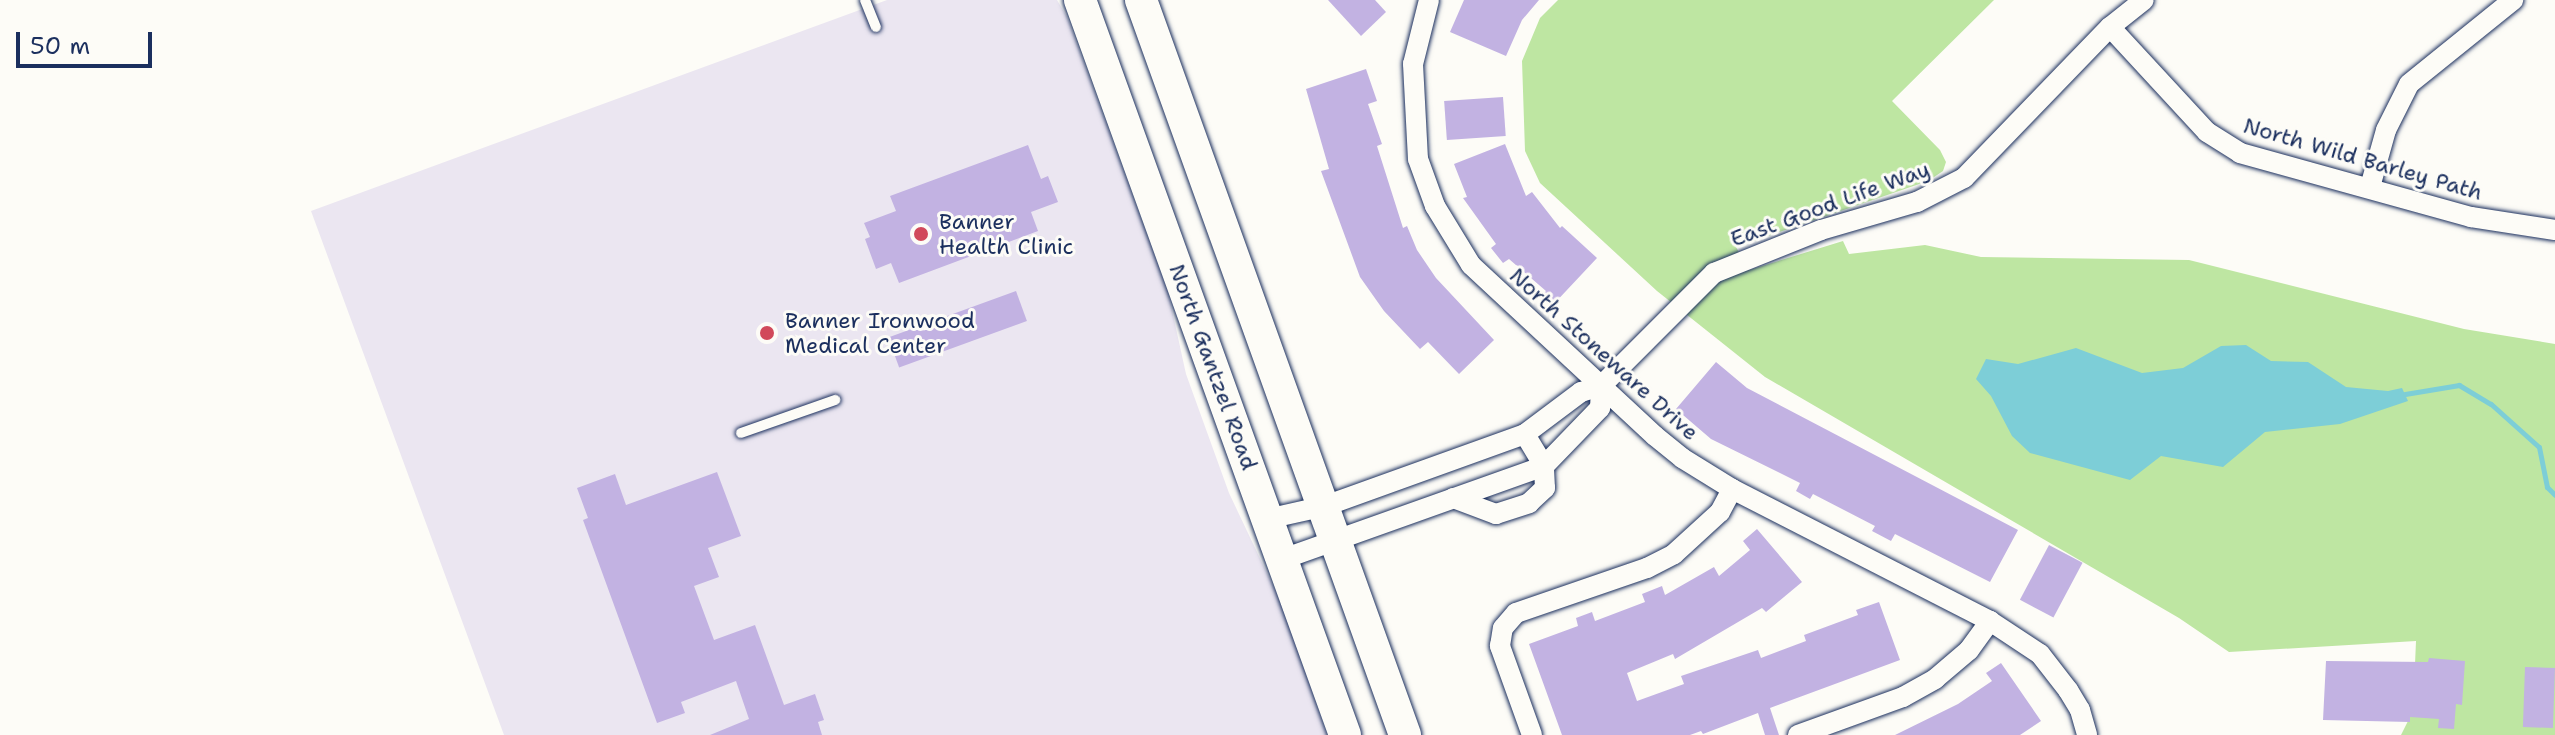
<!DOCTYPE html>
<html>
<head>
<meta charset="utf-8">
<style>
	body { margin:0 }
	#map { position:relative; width:2555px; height:735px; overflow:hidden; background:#fdfcf7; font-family:"Shantell Sans",sans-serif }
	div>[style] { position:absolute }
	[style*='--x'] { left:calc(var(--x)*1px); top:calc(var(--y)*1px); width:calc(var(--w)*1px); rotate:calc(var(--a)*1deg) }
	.built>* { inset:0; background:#ebe6f1 }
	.green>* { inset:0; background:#bee6a2 }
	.water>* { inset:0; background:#7dced7 }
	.stream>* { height:5px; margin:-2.5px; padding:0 2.5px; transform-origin:2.5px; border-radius:2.5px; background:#7dced7 }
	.building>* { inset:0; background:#c2b2e2; transform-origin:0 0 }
	.roads { filter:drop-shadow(0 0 2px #1b2f5e) drop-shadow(0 0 2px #1b2f5e) }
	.service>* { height:10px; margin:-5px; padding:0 5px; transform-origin:5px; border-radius:5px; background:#fdfcf7 }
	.minor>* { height:20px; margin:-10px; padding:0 10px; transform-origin:10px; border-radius:10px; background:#fdfcf7 }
	.primary>* { height:32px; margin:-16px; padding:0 16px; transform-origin:16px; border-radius:16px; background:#fdfcf7 }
	.dots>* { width:22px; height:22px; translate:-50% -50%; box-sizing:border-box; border:4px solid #fdfcf7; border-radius:50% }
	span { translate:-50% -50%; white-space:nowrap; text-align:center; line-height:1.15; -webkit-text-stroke:6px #fdfcf7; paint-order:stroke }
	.street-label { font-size:22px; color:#1b2f5e }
	.poi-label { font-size:22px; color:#1b2f5e }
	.left { translate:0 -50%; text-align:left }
	.scale { position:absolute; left:16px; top:32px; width:136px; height:36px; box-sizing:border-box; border:4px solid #1b2f5e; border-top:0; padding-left:10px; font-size:24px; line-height:28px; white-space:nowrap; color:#1b2f5e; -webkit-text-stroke:6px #fdfcf7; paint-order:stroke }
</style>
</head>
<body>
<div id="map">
	<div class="built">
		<i style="clip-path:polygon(887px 0,1057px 0,1067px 17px,1168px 292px,1186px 374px,1229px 493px,1283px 607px,1327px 735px,504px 735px,311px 211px)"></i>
	</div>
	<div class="green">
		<i style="clip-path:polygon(1558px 0,1994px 0,1892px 101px,1940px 150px,1946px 162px,1943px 171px,1928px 181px,1736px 247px,1749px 270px,1843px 241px,1849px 254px,1925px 245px,1981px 257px,2189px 260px,2464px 329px,2555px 344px,2555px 735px,2401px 735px,2413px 711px,2416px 641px,2229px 652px,2179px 618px,1765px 377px,1657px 291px,1540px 183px,1525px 151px,1522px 61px,1540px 18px)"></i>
	</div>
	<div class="water">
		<i style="clip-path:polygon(2246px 345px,2271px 361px,2308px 362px,2346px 387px,2388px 391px,2402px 388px,2408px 401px,2340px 424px,2265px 432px,2223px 467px,2161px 456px,2130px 480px,2030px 453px,2012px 436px,1991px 396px,1976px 379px,1986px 359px,2018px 364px,2076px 348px,2142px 373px,2183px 368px,2221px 346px)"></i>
	</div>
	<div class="stream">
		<i style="--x:2405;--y:394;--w:55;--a:-9.5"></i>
		<i style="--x:2459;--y:385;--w:37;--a:31"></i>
		<i style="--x:2491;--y:404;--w:64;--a:41.9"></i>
		<i style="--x:2539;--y:447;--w:41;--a:78.7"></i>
		<i style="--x:2547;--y:487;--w:11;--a:45"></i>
	</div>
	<div class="building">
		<i style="clip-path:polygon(1328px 0,1375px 0,1386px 12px,1361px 36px)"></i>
		<i style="clip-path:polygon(1464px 0,1539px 0,1522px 20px,1506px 56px,1450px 32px)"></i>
		<i style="clip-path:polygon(1366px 69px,1377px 101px,1368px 104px,1382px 144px,1377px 146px,1403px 228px,1407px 226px,1417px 250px,1436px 278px,1494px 340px,1459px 374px,1428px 342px,1420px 349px,1384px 311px,1360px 277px,1321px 171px,1329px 169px,1306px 89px)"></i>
		<i style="left:1503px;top:97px;width:39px;height:59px;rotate:86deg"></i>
		<i style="clip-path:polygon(1505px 144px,1526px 196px,1532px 192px,1560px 228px,1562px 226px,1597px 258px,1551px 307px,1540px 298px,1546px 291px,1509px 259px,1503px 263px,1491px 248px,1496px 244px,1463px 198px,1467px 197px,1454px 164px)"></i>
		<i style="clip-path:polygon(1028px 145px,1041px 179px,1048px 176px,1058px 202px,1031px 212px,1038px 231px,899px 283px,891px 263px,876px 269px,865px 239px,870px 237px,864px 223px,896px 211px,890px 196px)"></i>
		<i style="left:1016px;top:291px;width:32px;height:136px;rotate:70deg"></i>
		<i style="clip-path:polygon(1716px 362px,1747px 388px,2018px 530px,1990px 582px,1895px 534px,1891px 541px,1872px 531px,1875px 526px,1813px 494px,1810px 499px,1796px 491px,1800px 483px,1711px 439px,1676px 409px)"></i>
		<i style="clip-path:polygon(717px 472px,741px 536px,708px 548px,719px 577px,694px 586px,714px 640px,755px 625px,784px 705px,815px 694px,824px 720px,818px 722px,822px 735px,710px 735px,749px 719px,736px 681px,681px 702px,685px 713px,657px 723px,583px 520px,588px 518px,577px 488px,615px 474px,626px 505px)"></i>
		<i style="clip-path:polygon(1757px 529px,1802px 582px,1766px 612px,1762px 608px,1675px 659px,1673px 654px,1627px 673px,1637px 701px,1684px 684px,1681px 676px,1758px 650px,1761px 658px,1806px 641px,1804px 635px,1858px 615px,1856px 610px,1879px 602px,1900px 660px,1770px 708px,1779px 735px,1765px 735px,1758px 713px,1703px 734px,1701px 731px,1690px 735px,1562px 735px,1529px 644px,1578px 626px,1576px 618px,1592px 612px,1595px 621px,1645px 602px,1642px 594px,1662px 586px,1665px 595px,1714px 567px,1719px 576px,1750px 550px,1743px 541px)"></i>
		<i style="left:2049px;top:545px;width:38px;height:62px;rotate:28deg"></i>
		<i style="clip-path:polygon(2429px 658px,2465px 661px,2462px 705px,2456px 704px,2454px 729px,2438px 728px,2439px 719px,2410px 717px,2410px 722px,2323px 720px,2326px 661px,2428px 662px)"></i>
		<i style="clip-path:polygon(2001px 663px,2041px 721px,2020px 735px,1895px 735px,1958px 704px,1992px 681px,1986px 673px)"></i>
		<i style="left:2525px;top:667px;width:30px;height:60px;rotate:2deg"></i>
	</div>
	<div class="roads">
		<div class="service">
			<i style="--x:865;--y:0;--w:29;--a:68"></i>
			<i style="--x:741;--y:433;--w:100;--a:-19.3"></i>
		</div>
		<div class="minor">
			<i style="--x:1429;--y:0;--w:66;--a:104"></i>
			<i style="--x:1413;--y:64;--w:95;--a:87"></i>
			<i style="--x:1418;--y:159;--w:50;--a:70.1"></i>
			<i style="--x:1435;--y:206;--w:69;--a:58.6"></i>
			<i style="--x:1471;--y:265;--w:251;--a:42.9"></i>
			<i style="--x:1655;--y:436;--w:35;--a:39"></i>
			<i style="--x:1682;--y:458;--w:59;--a:31.8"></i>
			<i style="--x:1732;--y:489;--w:290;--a:27.1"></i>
			<i style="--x:1990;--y:621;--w:60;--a:33.4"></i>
			<i style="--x:2040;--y:654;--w:46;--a:52.1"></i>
			<i style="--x:2068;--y:690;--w:23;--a:59"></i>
			<i style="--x:2080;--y:710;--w:26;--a:74"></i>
			<i style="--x:2110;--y:27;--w:143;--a:47.3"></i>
			<i style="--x:2207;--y:132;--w:39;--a:32"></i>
			<i style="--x:2240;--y:153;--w:240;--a:15.5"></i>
			<i style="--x:2471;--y:217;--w:85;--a:8.8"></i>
			<i style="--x:2370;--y:187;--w:59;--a:-74.3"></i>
			<i style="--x:2386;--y:130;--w:51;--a:-63.4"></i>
			<i style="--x:2409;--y:84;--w:134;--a:-38.9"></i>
			<i style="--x:1453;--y:498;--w:46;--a:20.4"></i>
			<i style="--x:1496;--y:514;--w:35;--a:-18"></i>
			<i style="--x:1529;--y:503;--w:22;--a:-43"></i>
			<i style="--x:1545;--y:488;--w:22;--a:-93"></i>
			<i style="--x:1544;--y:466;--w:37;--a:-121"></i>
			<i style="--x:1267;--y:519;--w:59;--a:-12.6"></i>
			<i style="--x:1325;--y:506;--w:213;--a:-19.8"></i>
			<i style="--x:1525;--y:434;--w:70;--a:-36.9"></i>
			<i style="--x:1581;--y:392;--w:21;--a:-17"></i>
			<i style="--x:1601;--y:386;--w:160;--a:-45"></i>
			<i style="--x:1714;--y:273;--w:115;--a:-21.9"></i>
			<i style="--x:1821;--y:230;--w:100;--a:-16.3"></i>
			<i style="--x:1917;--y:202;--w:53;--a:-27.1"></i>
			<i style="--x:1964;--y:178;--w:210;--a:-46"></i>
			<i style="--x:2110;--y:27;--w:43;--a:-38.5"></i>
			<i style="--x:1283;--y:559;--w:277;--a:-19.6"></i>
			<i style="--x:1544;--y:466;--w:81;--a:-46"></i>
			<i style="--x:1600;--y:408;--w:22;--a:-87"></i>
			<i style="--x:1532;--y:735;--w:95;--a:-109.8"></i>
			<i style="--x:1500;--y:646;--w:18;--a:-81"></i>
			<i style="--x:1503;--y:628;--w:20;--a:-49"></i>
			<i style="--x:1516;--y:613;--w:139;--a:-19"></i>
			<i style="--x:1647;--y:568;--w:30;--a:-27"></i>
			<i style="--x:1674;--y:554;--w:62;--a:-42.4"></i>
			<i style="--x:1720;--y:512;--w:26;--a:-62"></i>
			<i style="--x:1798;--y:735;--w:112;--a:-19.9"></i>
			<i style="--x:1903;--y:697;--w:37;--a:-29"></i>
			<i style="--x:1935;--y:679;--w:45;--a:-40.5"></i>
			<i style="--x:1969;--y:650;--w:36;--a:-54"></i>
		</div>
		<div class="primary">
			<i style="--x:1080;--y:0;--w:781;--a:70.17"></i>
			<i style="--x:1141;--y:0;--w:781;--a:70.24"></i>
		</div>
	</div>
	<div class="dots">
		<i style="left:921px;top:234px;background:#d1495b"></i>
		<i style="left:767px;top:333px;background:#d1495b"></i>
	</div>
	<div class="street-label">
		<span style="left:2363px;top:159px;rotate:16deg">North Wild Barley Path</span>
		<span style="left:1830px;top:204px;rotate:-20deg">East Good Life Way</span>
		<span style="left:1604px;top:354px;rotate:42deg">North Stoneware Drive</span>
		<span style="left:1213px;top:367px;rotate:70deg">North Gantzel Road</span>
	</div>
	<div class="poi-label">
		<span class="left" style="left:939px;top:234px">Banner<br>Health Clinic</span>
		<span class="left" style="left:785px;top:333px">Banner Ironwood<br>Medical Center</span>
	</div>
	<div class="scale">50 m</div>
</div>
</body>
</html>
